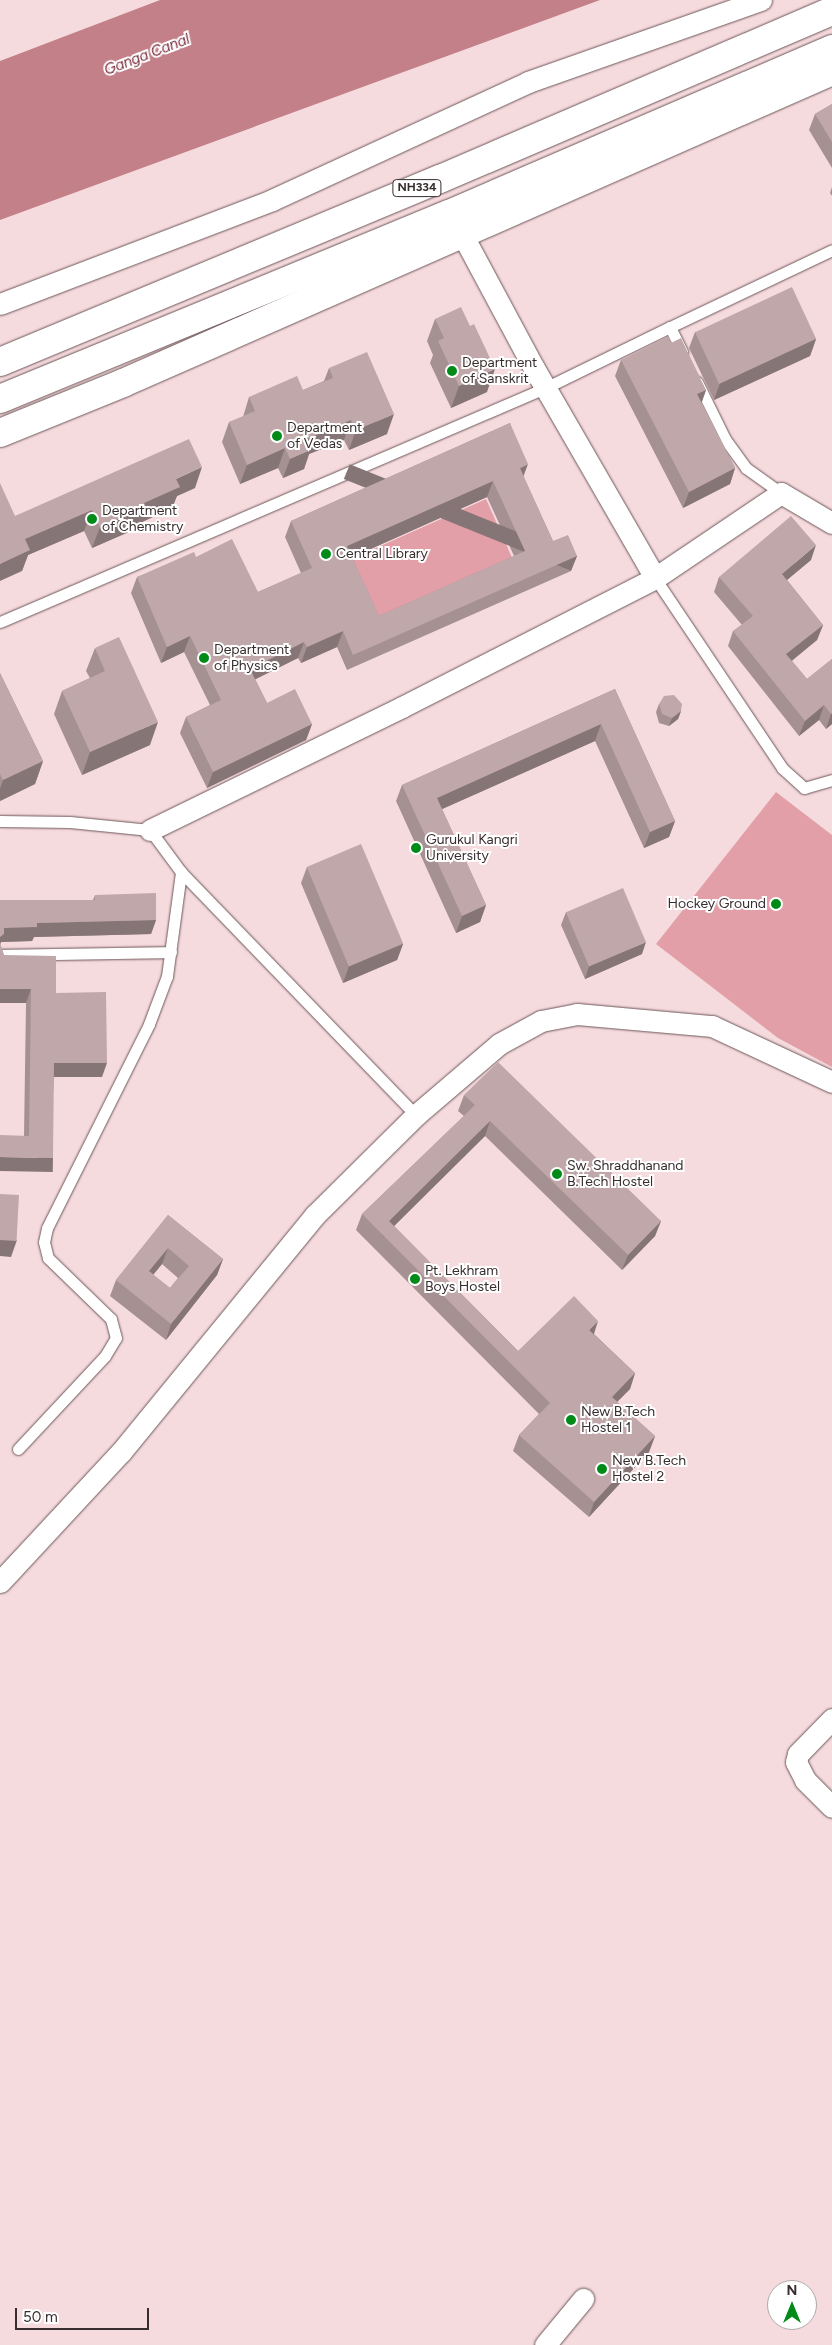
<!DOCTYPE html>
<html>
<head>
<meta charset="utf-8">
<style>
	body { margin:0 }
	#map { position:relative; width:832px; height:2345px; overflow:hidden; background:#f6dbde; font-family:Figtree,sans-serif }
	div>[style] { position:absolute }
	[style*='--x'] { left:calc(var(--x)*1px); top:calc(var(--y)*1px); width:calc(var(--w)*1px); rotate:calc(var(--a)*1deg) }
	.green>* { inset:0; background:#e39fa8; transform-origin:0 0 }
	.water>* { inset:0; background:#c38089 }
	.roads { filter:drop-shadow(0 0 1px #6c5658) drop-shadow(0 0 1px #6c5658) }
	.lane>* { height:11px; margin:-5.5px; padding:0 5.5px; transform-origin:5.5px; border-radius:5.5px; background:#fff }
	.street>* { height:21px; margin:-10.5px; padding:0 10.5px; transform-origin:10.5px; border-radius:10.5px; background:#fff }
	.secondary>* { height:28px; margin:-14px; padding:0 14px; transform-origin:14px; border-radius:14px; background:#fff }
	.highway>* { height:28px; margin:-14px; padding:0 14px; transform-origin:14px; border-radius:14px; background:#fff }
	.wall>* { inset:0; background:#a59092 }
	.shaded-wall>* { inset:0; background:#867577; transform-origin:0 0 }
	.building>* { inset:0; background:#c0a7aa; transform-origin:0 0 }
	.dots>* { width:14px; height:14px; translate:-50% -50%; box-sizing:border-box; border:2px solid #fff; border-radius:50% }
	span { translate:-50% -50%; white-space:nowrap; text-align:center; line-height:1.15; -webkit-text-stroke:4px #fff; paint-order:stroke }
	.shield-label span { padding:1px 4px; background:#fff; border:1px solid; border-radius:4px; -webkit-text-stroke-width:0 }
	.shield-label { font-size:12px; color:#372d2e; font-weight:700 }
	.poi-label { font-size:14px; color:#372d2e }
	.left { translate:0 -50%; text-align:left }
	.right { translate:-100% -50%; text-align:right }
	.water-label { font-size:15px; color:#772638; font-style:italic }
	.north { position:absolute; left:767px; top:2280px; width:50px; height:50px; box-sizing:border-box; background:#fff; border:1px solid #afabab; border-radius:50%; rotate:0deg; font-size:14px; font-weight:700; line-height:20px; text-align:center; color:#372d2e }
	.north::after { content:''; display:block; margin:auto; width:18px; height:22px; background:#008b18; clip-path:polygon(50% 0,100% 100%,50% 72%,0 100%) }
	.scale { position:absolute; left:15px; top:2308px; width:134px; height:22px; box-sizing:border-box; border:2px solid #372d2e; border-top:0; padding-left:6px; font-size:15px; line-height:18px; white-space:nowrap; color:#372d2e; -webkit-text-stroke:4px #fff; paint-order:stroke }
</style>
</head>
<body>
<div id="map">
	<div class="green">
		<i style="left:486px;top:499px;width:72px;height:155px;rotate:66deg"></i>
		<i style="clip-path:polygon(776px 792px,832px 835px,832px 1067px,778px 1038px,656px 944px)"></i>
	</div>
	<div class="water">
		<i style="clip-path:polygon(160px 0,600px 0,0 220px,0 61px)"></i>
	</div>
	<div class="roads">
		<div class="lane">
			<i style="--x:670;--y:327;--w:179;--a:-25.4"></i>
			<i style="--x:697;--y:382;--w:64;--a:63.8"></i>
			<i style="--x:725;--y:439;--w:36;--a:54"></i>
			<i style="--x:746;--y:468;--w:43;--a:35.5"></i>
			<i style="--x:655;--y:578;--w:229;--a:56.2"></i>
			<i style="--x:782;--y:768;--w:30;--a:42"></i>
			<i style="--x:804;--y:788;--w:29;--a:-16"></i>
			<i style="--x:0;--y:622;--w:593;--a:-23.24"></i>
			<i style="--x:545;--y:388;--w:139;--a:-26"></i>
			<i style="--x:670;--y:327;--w:28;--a:64"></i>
			<i style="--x:0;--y:821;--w:70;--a:0.8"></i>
			<i style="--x:70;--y:822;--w:80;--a:5.7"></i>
			<i style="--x:150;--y:830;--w:52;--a:53.6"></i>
			<i style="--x:181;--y:872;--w:338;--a:46"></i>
			<i style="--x:0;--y:955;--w:171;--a:-1"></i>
			<i style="--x:18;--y:1449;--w:127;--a:-46.9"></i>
			<i style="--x:105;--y:1356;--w:21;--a:-59"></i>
			<i style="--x:116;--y:1338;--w:20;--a:-105"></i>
			<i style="--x:111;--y:1319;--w:88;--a:-135.9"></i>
			<i style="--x:48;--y:1258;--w:16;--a:-104"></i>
			<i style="--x:44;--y:1242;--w:14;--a:-78"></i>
			<i style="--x:47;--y:1228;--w:228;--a:-63.4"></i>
			<i style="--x:149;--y:1024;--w:51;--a:-69.4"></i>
			<i style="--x:167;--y:976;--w:105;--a:-82.3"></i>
		</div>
		<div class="street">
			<i style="--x:462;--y:234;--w:152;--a:61.8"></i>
			<i style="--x:534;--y:368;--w:242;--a:60"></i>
			<i style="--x:0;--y:304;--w:291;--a:-20.9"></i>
			<i style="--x:272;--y:200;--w:282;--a:-24.7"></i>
			<i style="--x:528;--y:82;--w:247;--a:-19.4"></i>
			<i style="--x:150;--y:830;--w:280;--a:-26"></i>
			<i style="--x:402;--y:707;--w:284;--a:-27"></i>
			<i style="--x:655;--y:578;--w:152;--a:-34"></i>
			<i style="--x:781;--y:493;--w:59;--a:30.5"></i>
			<i style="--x:0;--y:1582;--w:178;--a:-47.1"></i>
			<i style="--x:121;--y:1452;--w:306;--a:-50.7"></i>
			<i style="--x:315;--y:1215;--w:142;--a:-44.7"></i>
			<i style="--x:416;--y:1115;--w:109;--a:-40.5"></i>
			<i style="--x:499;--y:1044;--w:48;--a:-28.7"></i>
			<i style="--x:541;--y:1021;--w:37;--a:-11"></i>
			<i style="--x:577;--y:1014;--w:136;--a:5.1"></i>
			<i style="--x:712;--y:1026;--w:132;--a:25"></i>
			<i style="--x:832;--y:1719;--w:49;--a:134.2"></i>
			<i style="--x:798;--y:1754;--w:8;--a:104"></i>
			<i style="--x:796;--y:1762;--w:20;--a:63"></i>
			<i style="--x:805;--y:1780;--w:38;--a:45"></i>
			<i style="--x:545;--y:2345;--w:60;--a:-50.4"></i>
		</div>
		<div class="secondary">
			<i style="--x:0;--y:433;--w:133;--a:-22.1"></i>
			<i style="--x:123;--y:383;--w:775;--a:-23.75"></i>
		</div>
		<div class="highway">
			<i style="--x:0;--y:362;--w:477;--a:-22.6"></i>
			<i style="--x:440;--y:179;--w:426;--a:-23.2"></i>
			<i style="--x:0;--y:399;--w:486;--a:-22.4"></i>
			<i style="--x:449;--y:214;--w:417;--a:-23.3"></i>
		</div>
	</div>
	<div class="wall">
		<i style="clip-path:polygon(832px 104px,832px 168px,809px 130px,815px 114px)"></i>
		<i style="clip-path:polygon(832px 187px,832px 196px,830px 193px)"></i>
		<i style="clip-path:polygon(435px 319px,470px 326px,487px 392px,451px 408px,430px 363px,433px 355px,427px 341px)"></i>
		<i style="clip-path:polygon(695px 332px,816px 339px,810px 356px,714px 400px,689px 348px)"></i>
		<i style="clip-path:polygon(671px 343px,706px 390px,702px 402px,735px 468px,730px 484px,683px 508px,615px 376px,621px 360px)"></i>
		<i style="clip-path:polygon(329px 368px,387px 434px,349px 450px,344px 440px,309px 454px,304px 469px,283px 478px,278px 468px,240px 484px,222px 442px,229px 422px,243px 417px,249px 397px,303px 390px,324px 381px)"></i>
		<i style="clip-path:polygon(evenodd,510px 423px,523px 476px,553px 541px,577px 556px,571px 571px,347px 670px,337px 647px,301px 663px,298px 658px,255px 679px,267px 703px,312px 724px,306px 740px,207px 788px,180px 733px,186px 717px,210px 705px,184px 652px,161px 663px,131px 593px,137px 577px,196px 557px,258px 592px,301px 573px,285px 537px,291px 521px,510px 423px,487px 497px,514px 556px,379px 616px,352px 557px,487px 497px)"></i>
		<i style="clip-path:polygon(195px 488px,177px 496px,172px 508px,140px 523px,138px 528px,92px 548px,84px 531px,28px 555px,22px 571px,15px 516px)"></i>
		<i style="clip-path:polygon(811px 560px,787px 580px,823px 625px,817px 640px,792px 661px,807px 679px,832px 659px,832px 724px,826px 729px,819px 720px,799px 736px,728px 646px,733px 631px,742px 625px,714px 592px,719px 577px)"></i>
		<i style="clip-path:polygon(95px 648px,150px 745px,82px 775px,54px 714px,62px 691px,90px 678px,86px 671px)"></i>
		<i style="clip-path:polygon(0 673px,43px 761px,35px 784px,0 801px)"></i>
		<i style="clip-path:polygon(615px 689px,675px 821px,669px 837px,644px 848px,595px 741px,442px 809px,486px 905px,480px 922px,456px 933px,396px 801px,402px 785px)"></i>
		<i style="clip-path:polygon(659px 704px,681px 711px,678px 719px,669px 726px,659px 723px,656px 712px)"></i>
		<i style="clip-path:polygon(307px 867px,403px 944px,397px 960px,343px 983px,301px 883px)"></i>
		<i style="clip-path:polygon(95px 895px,156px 920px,151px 934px,34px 937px,32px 941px,1px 942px,0 944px,4px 955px,56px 993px,102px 1077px,54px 1077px,48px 1172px,24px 1136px,26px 1003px,0 1003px,0 900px,93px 900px)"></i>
		<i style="clip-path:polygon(566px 912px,642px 954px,585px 979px,561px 925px)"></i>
		<i style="clip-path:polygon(464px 1095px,661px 1221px,655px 1236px,622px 1270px,485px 1136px,394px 1226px,518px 1351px,594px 1334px,635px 1373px,630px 1389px,617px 1402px,655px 1436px,649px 1452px,589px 1517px,513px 1451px,519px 1435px,539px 1414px,356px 1230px,362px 1214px,464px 1116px,458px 1111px)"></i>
		<i style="clip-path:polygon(evenodd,168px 1215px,223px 1259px,217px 1275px,166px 1340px,110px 1296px,116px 1280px,168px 1215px,162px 1264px,178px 1278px,170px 1288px,153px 1275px,162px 1264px)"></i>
	</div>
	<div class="shaded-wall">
		<i style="clip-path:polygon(816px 339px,810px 356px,714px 400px,720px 383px)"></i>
		<i style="clip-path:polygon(495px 369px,487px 392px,451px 408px,459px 386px)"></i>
		<i style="clip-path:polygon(706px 390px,700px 406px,697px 394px)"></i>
		<i style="clip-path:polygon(394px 414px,387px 434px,349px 450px,356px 430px)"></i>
		<i style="clip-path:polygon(351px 420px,344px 440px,309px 454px,304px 469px,283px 478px,290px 459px,307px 439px)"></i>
		<i style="clip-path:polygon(285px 448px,278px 468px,240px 484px,247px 465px)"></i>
		<i style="clip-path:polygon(528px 464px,522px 480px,520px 468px)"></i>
		<i style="clip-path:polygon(202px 467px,195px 488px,177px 496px,172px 508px,140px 523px,138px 528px,92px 548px,100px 527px,144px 503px,176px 479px)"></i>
		<i style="clip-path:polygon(735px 468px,730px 484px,683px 508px,689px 492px)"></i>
		<i style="clip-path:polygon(493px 481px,487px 497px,342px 562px,347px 546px)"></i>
		<i style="clip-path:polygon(92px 510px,84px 531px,28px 555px,22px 571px,0 581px,0 564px,25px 539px)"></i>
		<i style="clip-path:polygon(816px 545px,811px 560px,776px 589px,782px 574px)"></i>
		<i style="left:577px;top:556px;width:16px;height:245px;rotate:112deg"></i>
		<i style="clip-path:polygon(823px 625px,817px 640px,781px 669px,786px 654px)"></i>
		<i style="clip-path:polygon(343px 631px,337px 647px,301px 663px,307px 647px)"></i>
		<i style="clip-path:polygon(190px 636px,184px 652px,161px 663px,167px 647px)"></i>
		<i style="clip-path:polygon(304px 642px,298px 658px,244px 685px,250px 669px)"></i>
		<i style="clip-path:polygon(824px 705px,819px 720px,799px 736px,805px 721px)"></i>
		<i style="clip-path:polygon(681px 711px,678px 719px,669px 726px,672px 718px)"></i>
		<i style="clip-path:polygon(832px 713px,832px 724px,826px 729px,831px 714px)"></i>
		<i style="clip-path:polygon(158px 722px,150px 745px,82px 775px,90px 752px)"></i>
		<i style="clip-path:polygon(312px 724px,306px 740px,207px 788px,213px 772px)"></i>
		<i style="clip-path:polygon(601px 724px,595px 741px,431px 814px,437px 798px)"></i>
		<i style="clip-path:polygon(43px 761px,35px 784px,0 801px,0 789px,3px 780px)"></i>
		<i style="clip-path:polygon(675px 821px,669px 837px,644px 848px,650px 832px)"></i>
		<i style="clip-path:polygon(486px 905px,480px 922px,456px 933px,462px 916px)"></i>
		<i style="clip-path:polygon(156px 920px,151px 934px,34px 937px,32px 941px,1px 942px,0 945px,0 937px,4px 928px,37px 923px)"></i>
		<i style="clip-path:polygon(646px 942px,642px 954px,585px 979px,589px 966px)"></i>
		<i style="clip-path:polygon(403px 944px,397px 960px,343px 983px,349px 966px)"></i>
		<i style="clip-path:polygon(0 989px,31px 989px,26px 1003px,0 1003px)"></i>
		<i style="clip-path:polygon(54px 1063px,107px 1063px,102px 1077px,49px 1077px)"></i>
		<i style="clip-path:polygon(490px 1121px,485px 1136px,383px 1237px,389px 1221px)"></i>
		<i style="left:0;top:1157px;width:53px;height:14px;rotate:1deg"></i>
		<i style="clip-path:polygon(661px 1221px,655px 1236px,622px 1270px,628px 1255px)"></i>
		<i style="clip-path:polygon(0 1240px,17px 1240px,11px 1257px,0 1256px)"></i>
		<i style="clip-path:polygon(168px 1248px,162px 1264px,143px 1287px,149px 1271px)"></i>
		<i style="clip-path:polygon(223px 1259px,217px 1275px,166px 1340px,171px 1324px)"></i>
		<i style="clip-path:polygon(598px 1321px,593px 1337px,589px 1330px)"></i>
		<i style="clip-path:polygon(635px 1373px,630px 1389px,606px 1413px,612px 1397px)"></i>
		<i style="clip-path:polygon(655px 1436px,649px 1452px,589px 1517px,594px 1502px)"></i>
	</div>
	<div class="building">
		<i style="clip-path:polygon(832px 104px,832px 142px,815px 114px)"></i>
		<i style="left:792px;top:287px;width:57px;height:107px;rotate:65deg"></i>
		<i style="clip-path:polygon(461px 307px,470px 326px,474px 324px,495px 369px,459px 386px,438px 341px,444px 338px,435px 319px)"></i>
		<i style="clip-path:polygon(668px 336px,671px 343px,681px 338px,706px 390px,697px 394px,735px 468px,689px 492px,621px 360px)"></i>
		<i style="clip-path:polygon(367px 352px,394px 414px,356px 430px,351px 420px,307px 439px,311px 450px,290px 459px,285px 448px,247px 465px,229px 422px,255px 411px,249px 397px,297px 376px,303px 390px,333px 378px,329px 368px)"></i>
		<i style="clip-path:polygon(evenodd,510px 423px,528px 464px,520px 468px,553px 541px,568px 535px,577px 556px,353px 655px,343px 631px,307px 647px,304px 642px,250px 669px,267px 703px,295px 689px,312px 724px,213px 772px,186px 717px,221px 700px,190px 636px,167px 647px,137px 577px,194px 552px,196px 557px,232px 539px,258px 592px,312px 568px,291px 521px,510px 423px,493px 481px,525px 551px,379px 616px,347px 546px,493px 481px)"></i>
		<i style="clip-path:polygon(189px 439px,202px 467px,176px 479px,180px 487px,144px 503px,146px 507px,100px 527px,92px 510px,25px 539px,30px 550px,0 564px,0 483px,15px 516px)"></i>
		<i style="clip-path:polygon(791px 516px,816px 545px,782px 574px,823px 625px,786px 654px,807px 679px,832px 659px,832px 713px,831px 714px,824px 705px,805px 721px,733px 631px,753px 616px,719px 577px)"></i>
		<i style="clip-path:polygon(119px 637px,158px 722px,90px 752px,62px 691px,105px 671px,95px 648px)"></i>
		<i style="clip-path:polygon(0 673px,43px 761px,3px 780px,0 774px)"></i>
		<i style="clip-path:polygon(615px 689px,675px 821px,650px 832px,601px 724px,437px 798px,486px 905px,462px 916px,402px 785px)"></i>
		<i style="clip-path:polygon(674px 695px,682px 704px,681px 711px,672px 718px,662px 714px,659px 704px,664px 696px)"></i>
		<i style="left:361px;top:844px;width:108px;height:59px;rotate:67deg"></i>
		<i style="left:623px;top:888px;width:59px;height:62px;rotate:67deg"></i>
		<i style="clip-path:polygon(156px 893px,156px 920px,37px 923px,37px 927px,4px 928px,4px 934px,0 937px,0 900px,95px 900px,95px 895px)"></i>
		<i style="clip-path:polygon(0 943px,4px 955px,56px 956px,56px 993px,106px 992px,107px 1063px,54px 1063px,53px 1158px,0 1157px,0 1135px,29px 1136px,31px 989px,0 989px)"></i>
		<i style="clip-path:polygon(498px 1062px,661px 1221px,628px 1255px,490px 1121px,389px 1221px,518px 1351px,574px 1296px,598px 1321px,589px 1330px,635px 1373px,612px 1397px,655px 1436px,594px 1502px,519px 1435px,550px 1403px,362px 1214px,475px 1105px,464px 1095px)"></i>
		<i style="left:0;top:1194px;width:19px;height:46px;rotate:3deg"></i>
		<i style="clip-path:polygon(evenodd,168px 1215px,223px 1259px,171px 1324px,116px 1280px,168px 1215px,168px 1248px,189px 1266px,170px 1288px,149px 1271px,168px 1248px)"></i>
	</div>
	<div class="dots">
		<i style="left:452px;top:371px;background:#008b18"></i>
		<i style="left:277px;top:436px;background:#008b18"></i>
		<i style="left:92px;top:519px;background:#008b18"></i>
		<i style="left:326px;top:554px;background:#008b18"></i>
		<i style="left:204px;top:658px;background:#008b18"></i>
		<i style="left:416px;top:848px;background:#008b18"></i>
		<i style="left:776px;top:904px;background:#008b18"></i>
		<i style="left:557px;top:1174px;background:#008b18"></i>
		<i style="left:415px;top:1279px;background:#008b18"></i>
		<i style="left:571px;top:1420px;background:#008b18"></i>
		<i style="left:602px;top:1469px;background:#008b18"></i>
	</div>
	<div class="shield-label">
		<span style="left:417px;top:188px">NH334</span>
	</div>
	<div class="poi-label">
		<span class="left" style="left:462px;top:371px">Department<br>of Sanskrit</span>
		<span class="left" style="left:287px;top:436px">Department<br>of Vedas</span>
		<span class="left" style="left:102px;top:519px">Department<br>of Chemistry</span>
		<span class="left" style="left:336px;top:554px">Central Library</span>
		<span class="left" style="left:214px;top:658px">Department<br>of Physics</span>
		<span class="left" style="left:426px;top:848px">Gurukul Kangri<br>University</span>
		<span class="right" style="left:766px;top:904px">Hockey Ground</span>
		<span class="left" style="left:567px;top:1174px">Sw. Shraddhanand<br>B.Tech Hostel</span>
		<span class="left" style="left:425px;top:1279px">Pt. Lekhram<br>Boys Hostel</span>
		<span class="left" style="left:581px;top:1420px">New B.Tech<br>Hostel 1</span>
		<span class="left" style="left:612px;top:1469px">New B.Tech<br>Hostel 2</span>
	</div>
	<div class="water-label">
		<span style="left:147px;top:55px;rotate:-21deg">Ganga Canal</span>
	</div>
	<div class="north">N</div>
	<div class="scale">50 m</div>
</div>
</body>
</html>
